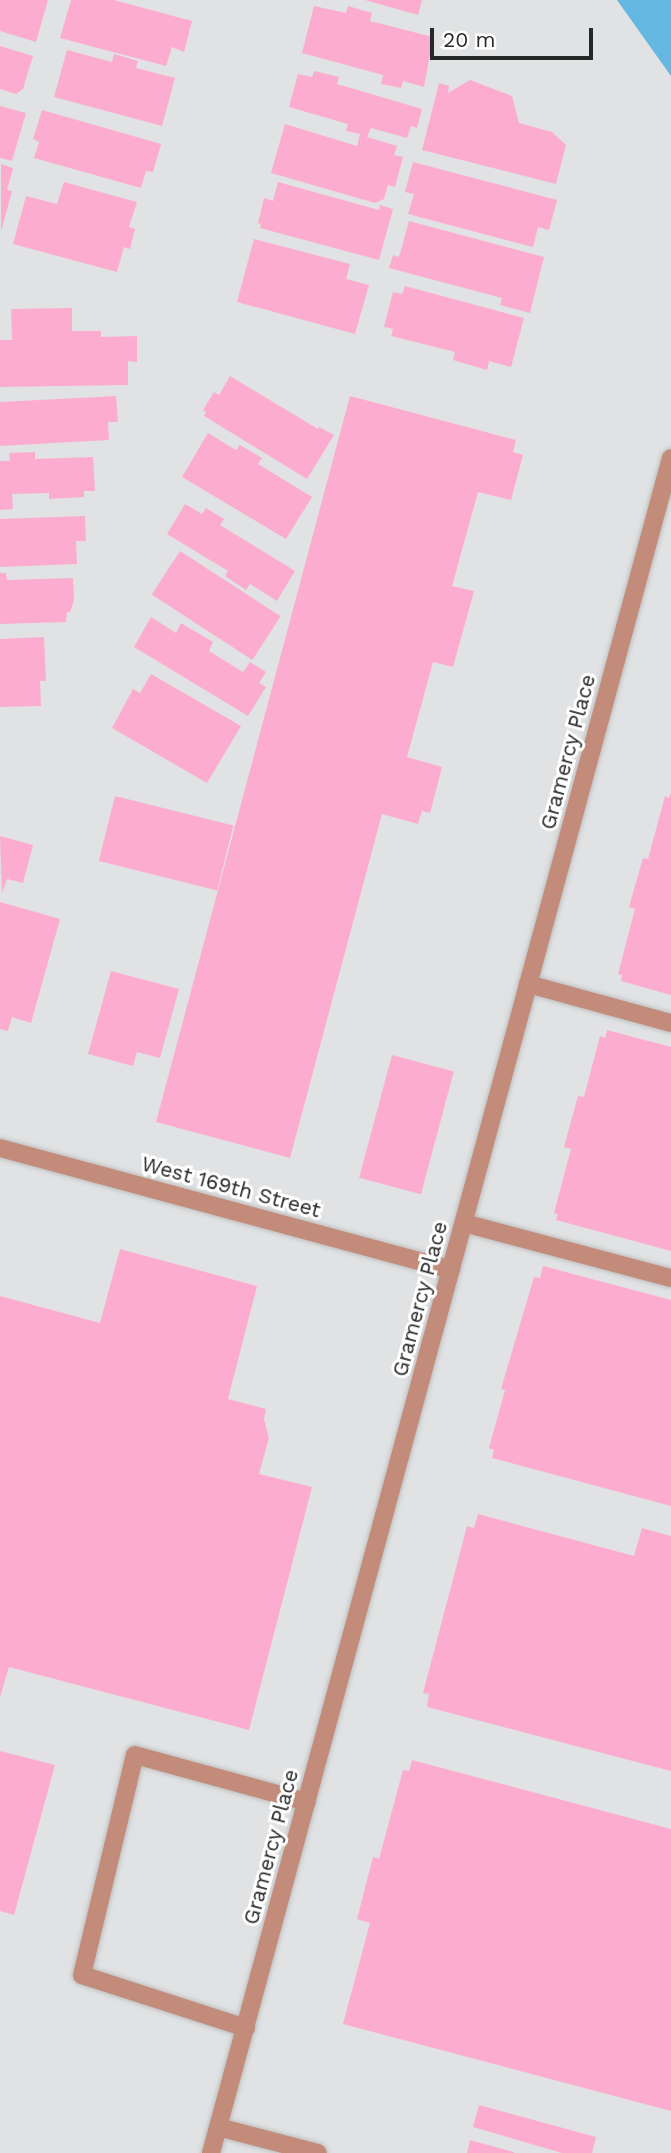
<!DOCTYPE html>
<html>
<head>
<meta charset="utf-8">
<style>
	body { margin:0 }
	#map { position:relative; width:671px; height:2153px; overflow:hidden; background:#e1e2e3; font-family:"Work Sans",sans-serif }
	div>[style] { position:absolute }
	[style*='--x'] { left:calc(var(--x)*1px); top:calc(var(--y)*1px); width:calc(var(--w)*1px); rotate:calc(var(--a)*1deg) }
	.water>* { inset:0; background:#63b7e0 }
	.building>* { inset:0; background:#fcadcf; transform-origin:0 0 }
	.roads { filter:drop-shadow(0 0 2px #bfc0c1) drop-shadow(0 0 2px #bfc0c1) }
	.minor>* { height:18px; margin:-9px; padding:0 9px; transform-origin:9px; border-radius:9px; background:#c28b7a }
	span { translate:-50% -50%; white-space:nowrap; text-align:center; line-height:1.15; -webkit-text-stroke:6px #fff; paint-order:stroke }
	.street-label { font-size:21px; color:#262727 }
	.scale { position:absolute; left:430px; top:28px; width:163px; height:32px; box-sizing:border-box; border:4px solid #262727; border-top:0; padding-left:9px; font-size:21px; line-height:24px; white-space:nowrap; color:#262727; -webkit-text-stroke:5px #fff; paint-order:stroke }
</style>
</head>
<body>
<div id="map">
	<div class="water">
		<i style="clip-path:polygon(617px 0,671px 0,671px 76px)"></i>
	</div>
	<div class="building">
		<i style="clip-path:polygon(0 0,48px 0,36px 42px,0 31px)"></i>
		<i style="clip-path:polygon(71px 0,114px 0,192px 21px,184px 52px,172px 47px,166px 66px,60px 38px)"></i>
		<i style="clip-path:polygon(365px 0,422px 0,418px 15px)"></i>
		<i style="clip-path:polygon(314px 6px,346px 13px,348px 6px,372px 13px,370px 21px,433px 37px,424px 87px,403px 81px,401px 88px,381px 84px,383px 75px,302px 53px)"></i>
		<i style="clip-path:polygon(0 46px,33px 56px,23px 89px,16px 94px,0 89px)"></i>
		<i style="clip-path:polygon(67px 50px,112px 62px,114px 54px,138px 61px,136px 68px,175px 78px,162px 126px,54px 97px)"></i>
		<i style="clip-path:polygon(314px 71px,339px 77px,337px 84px,422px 109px,417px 128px,411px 126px,407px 138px,371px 128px,367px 137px,397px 146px,394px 155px,403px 157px,395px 187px,388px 185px,384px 199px,375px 203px,271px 173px,285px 124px,357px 146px,360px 134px,346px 131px,348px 124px,289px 107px,298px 74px,312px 77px)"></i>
		<i style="clip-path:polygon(470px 80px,512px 96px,519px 123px,552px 132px,566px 145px,556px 184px,422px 150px,439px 83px,449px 86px,448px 93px)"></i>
		<i style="clip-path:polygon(0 106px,26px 113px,12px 161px,0 158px)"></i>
		<i style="clip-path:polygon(42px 110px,161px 144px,153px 172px,146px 171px,141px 188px,34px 158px,39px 142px,33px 139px)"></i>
		<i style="clip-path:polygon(413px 162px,557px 200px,549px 230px,538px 227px,533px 247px,408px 214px,414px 194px,405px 192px)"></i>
		<i style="clip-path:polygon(1px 164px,13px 168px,7px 190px,12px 191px,1px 232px)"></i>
		<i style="clip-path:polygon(64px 182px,137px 202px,129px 227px,135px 229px,130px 249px,124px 247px,117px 272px,13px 244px,26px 196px,57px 204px)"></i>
		<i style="clip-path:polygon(278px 182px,379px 210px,380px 205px,393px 209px,379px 260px,260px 228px,261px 224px,258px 223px,264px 198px,273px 201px)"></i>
		<i style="clip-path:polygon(409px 221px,544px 257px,530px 313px,500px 305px,502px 298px,389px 268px,393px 255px,399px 257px)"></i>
		<i style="clip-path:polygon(254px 239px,350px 264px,346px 279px,369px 285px,355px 334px,237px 302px)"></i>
		<i style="clip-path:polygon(405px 286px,524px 318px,511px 367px,489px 361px,487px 370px,453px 360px,455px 352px,391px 336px,393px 329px,384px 327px,393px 292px,402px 294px)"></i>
		<i style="clip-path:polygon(72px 308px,72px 331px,101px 331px,101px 337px,137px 336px,137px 362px,128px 361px,128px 385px,0 387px,0 340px,12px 340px,11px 309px)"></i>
		<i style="clip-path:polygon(230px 376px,318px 429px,319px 427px,334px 435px,307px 479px,204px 416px,206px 412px,203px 410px,214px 392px,219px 395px)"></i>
		<i style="clip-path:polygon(116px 396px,118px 422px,108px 422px,109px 440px,0 446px,0 402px)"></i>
		<i style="clip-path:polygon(350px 396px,516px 440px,513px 452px,523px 455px,511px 500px,478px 492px,452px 586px,474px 591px,453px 667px,433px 662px,407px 757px,442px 767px,430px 813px,422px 811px,418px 824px,382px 814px,290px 1158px,156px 1122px)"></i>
		<i style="clip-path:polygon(208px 433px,236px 450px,240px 445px,262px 458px,258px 464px,312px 497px,286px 539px,182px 477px)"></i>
		<i style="clip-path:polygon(35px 452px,35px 459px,93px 457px,95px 491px,84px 491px,84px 497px,49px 499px,49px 493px,12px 494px,13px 509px,0 510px,0 461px,10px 461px,9px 453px)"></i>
		<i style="clip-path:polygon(185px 504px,202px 514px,206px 508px,224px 519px,220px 525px,295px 571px,277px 601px,250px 584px,246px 590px,225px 576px,228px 571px,167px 534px)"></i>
		<i style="clip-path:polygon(85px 516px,86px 541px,76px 541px,77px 564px,0 567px,0 519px)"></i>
		<i style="left:180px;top:551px;width:120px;height:52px;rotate:33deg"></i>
		<i style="clip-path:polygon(0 573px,6px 573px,7px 580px,73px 578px,74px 600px,70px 612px,67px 612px,66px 622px,0 624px)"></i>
		<i style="clip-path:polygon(151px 617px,176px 633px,181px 623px,213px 642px,209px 651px,243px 672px,250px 662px,266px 672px,259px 683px,266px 687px,248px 716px,134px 647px)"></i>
		<i style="clip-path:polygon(44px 637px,46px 681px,40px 681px,41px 706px,0 707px,0 639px)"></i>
		<i style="clip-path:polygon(151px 674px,241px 726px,207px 783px,112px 728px,133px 689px,140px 693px)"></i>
		<i style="clip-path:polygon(671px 793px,671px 995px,621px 981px,622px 975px,618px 974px,635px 909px,629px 907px,643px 858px,648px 859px,665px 796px,669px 798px)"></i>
		<i style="left:115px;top:796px;width:122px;height:67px;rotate:14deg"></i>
		<i style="clip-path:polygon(0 836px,33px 845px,23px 883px,7px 879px,2px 893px)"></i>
		<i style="clip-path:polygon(0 902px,60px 919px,31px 1023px,12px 1017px,8px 1031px,0 1029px)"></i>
		<i style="clip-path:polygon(111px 971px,179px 989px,160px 1058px,137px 1052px,133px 1066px,88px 1054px)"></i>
		<i style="clip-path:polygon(607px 1030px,671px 1047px,671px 1251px,556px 1220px,558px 1214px,554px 1213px,571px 1149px,564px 1147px,578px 1096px,584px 1097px,600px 1036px,605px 1038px)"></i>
		<i style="left:392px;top:1055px;width:64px;height:127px;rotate:15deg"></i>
		<i style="clip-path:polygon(120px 1249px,257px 1286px,228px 1399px,266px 1409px,264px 1419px,269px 1438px,259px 1474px,312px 1487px,249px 1730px,9px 1667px,0 1697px,0 1296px,100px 1323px)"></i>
		<i style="clip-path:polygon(543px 1266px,671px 1300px,671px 1506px,492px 1458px,494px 1450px,489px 1448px,505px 1390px,501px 1389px,534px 1277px,540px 1278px)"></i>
		<i style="clip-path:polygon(478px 1514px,634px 1556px,642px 1528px,671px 1536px,671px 1771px,427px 1707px,429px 1694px,423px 1693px,467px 1526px,474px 1528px)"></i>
		<i style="clip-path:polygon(0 1751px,55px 1765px,14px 1915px,0 1911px)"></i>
		<i style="clip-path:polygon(412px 1760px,671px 1829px,671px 2111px,343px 2024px,370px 1923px,357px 1919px,373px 1857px,379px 1859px,403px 1770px,409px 1771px)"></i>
		<i style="clip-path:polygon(479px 2105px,596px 2137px,592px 2153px,562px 2153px,473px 2127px)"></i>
		<i style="clip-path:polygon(470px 2140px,514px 2152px,514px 2153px,467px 2153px)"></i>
	</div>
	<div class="roads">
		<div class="minor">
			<i style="--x:528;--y:984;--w:148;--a:15.3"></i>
			<i style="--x:0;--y:1148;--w:467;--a:15.1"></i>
			<i style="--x:464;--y:1223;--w:214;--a:14.9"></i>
			<i style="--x:246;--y:2028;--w:172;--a:-162.1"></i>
			<i style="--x:82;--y:1975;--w:226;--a:-76.5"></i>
			<i style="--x:135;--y:1755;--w:178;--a:15.3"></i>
			<i style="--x:218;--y:2127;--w:103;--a:14.6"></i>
			<i style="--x:211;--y:2153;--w:1756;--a:-74.82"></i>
		</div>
	</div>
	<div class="street-label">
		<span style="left:568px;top:752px;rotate:-75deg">Gramercy Place</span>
		<span style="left:231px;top:1187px;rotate:15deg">West 169th Street</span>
		<span style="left:420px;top:1299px;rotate:-75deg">Gramercy Place</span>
		<span style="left:271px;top:1847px;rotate:-75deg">Gramercy Place</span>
	</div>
	<div class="scale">20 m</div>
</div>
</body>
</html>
